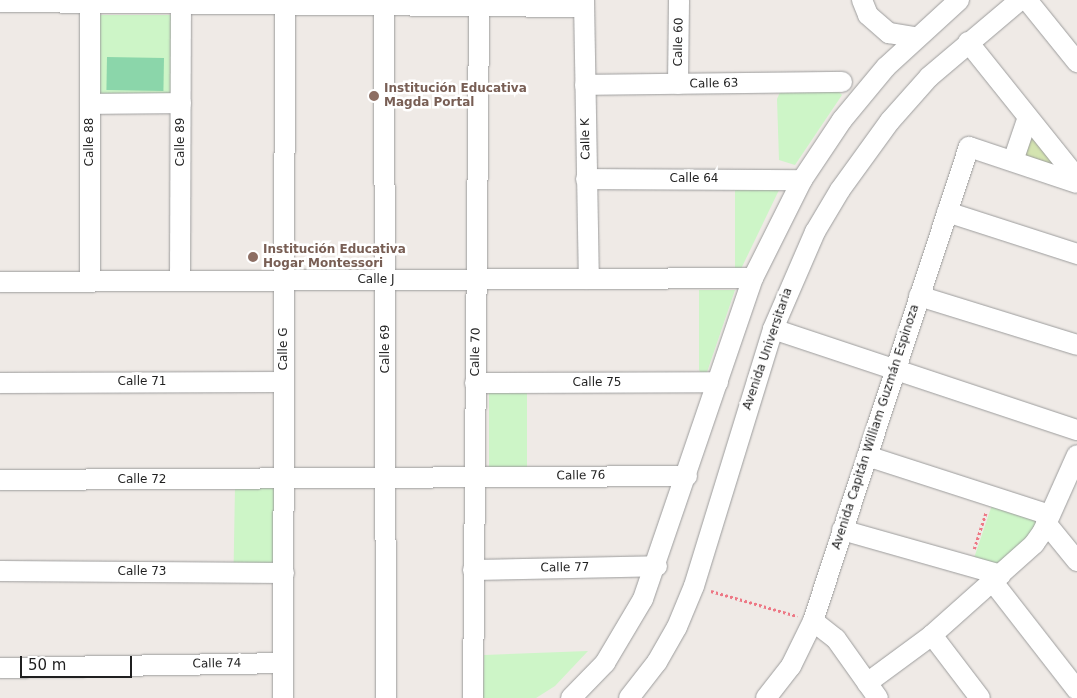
<!DOCTYPE html>
<html>
<head>
<meta charset="utf-8">
<style>
	body { margin:0 }
	#map { position:relative; width:1077px; height:698px; overflow:hidden; background:#efeae6; font-family:"DejaVu Sans",sans-serif }
	div>[style] { position:absolute }
	[style*='--x'] { left:calc(var(--x)*1px); top:calc(var(--y)*1px); width:calc(var(--w)*1px); rotate:calc(var(--a)*1deg) }
	.grass>* { inset:0; background:#d4e4b0 }
	.park>* { inset:0; background:#cdf5c7; transform-origin:0 0 }
	.pitch>* { inset:0; background:#8bd6aa; transform-origin:0 0 }
	.path>* { height:2.5px; margin-top:-1.25px; transform-origin:0; background:repeating-linear-gradient(90deg,#ed7885 0 2.5px,transparent 0 5px) }
	.roads { filter:drop-shadow(0 0 1px #9c9c9c) drop-shadow(0 0 1px #9c9c9c) }
	.minor>* { height:20px; margin:-10px; padding:0 10px; transform-origin:10px; border-radius:10px; background:#fff }
	.dots>* { width:14px; height:14px; translate:-50% -50%; box-sizing:border-box; border:2px solid #fff; border-radius:50% }
	span { translate:-50% -50%; white-space:nowrap; text-align:center; line-height:1.15; -webkit-text-stroke:5px #fff; paint-order:stroke }
	.street-label { font-size:12px; color:#1f1f1f }
	.education-label { font-size:12px; color:#785e54; font-weight:700 }
	.left { translate:0 -50%; text-align:left }
	.scale { position:absolute; left:20px; top:656px; width:112px; height:22px; box-sizing:border-box; border:2px solid #1f1f1f; border-top:0; padding-left:6px; font-size:15px; line-height:18px; white-space:nowrap; color:#1f1f1f; -webkit-text-stroke:4px #fff; paint-order:stroke }
</style>
</head>
<body>
<div id="map">
	<div class="grass">
		<i style="clip-path:polygon(1029px 131px,1067px 176px,1019px 159px)"></i>
	</div>
	<div class="park">
		<i style="left:96px;top:15px;width:77px;height:79px"></i>
		<i style="clip-path:polygon(780px 92px,839px 92px,842px 95px,795px 165px,779px 160px,777px 99px)"></i>
		<i style="clip-path:polygon(735px 187px,779px 190px,740px 271px,735px 269px)"></i>
		<i style="clip-path:polygon(699px 290px,735px 290px,705px 378px,699px 370px)"></i>
		<i style="left:489px;top:391px;width:38px;height:79px"></i>
		<i style="left:235px;top:486px;width:40px;height:81px;rotate:1deg"></i>
		<i style="clip-path:polygon(993px 502px,1042px 519px,1000px 570px,972px 564px)"></i>
		<i style="clip-path:polygon(588px 651px,555px 686px,536px 698px,483px 698px,484px 655px)"></i>
	</div>
	<div class="pitch">
		<i style="left:107px;top:57px;width:57px;height:33px;rotate:1deg"></i>
	</div>
	<div class="path">
		<i style="--x:974;--y:549;--w:39;--a:-72"></i>
		<i style="--x:711;--y:591;--w:90;--a:16.2"></i>
	</div>
	<div class="roads">
		<div class="minor">
			<i style="--x:384;--y:0;--w:698;--a:89.84"></i>
			<i style="--x:584;--y:0;--w:279;--a:89"></i>
			<i style="--x:862;--y:0;--w:16;--a:68"></i>
			<i style="--x:868;--y:15;--w:28;--a:41"></i>
			<i style="--x:889;--y:33;--w:26;--a:9"></i>
			<i style="--x:1027;--y:0;--w:80;--a:51.1"></i>
			<i style="--x:0;--y:2;--w:584;--a:0.49"></i>
			<i style="--x:90;--y:3;--w:278;--a:90"></i>
			<i style="--x:968;--y:42;--w:174;--a:51.3"></i>
			<i style="--x:678;--y:84;--w:84;--a:-89.3"></i>
			<i style="--x:585;--y:85;--w:257;--a:-0.7"></i>
			<i style="--x:90;--y:104;--w:91;--a:-0.6"></i>
			<i style="--x:1013;--y:161;--w:46;--a:-71.2"></i>
			<i style="--x:586;--y:179;--w:216;--a:0.3"></i>
			<i style="--x:947;--y:212;--w:137;--a:17.9"></i>
			<i style="--x:180;--y:281;--w:278;--a:-89.8"></i>
			<i style="--x:0;--y:282;--w:753;--a:-0.3"></i>
			<i style="--x:919;--y:296;--w:165;--a:17.2"></i>
			<i style="--x:773;--y:329;--w:320;--a:18.4"></i>
			<i style="--x:0;--y:383;--w:284;--a:-0.2"></i>
			<i style="--x:475;--y:383;--w:243;--a:-0.2"></i>
			<i style="--x:867;--y:456;--w:192;--a:17.9"></i>
			<i style="--x:0;--y:480;--w:687;--a:-0.33"></i>
			<i style="--x:1046;--y:523;--w:49;--a:50.8"></i>
			<i style="--x:842;--y:530;--w:165;--a:15.8"></i>
			<i style="--x:473;--y:570;--w:184;--a:-1.2"></i>
			<i style="--x:0;--y:571;--w:284;--a:0.4"></i>
			<i style="--x:993;--y:582;--w:137;--a:52.1"></i>
			<i style="--x:813;--y:621;--w:29;--a:38"></i>
			<i style="--x:836;--y:639;--w:72;--a:54.6"></i>
			<i style="--x:932;--y:635;--w:79;--a:52.7"></i>
			<i style="--x:0;--y:668;--w:283;--a:-1"></i>
			<i style="--x:867;--y:683;--w:81;--a:-36.4"></i>
			<i style="--x:932;--y:635;--w:137;--a:-41.7"></i>
			<i style="--x:1034;--y:544;--w:16;--a:-55"></i>
			<i style="--x:1043;--y:531;--w:83;--a:-65.9"></i>
			<i style="--x:283;--y:698;--w:698;--a:-89.84"></i>
			<i style="--x:473;--y:698;--w:692;--a:-89.5"></i>
			<i style="--x:571;--y:698;--w:49;--a:-45.8"></i>
			<i style="--x:605;--y:663;--w:74;--a:-59.3"></i>
			<i style="--x:643;--y:599;--w:339;--a:-71.1"></i>
			<i style="--x:753;--y:278;--w:110;--a:-63.4"></i>
			<i style="--x:802;--y:180;--w:72;--a:-56.3"></i>
			<i style="--x:842;--y:120;--w:69;--a:-50.3"></i>
			<i style="--x:886;--y:67;--w:99;--a:-42.5"></i>
			<i style="--x:629;--y:698;--w:46;--a:-52.1"></i>
			<i style="--x:657;--y:662;--w:40;--a:-60.3"></i>
			<i style="--x:677;--y:627;--w:44;--a:-67.5"></i>
			<i style="--x:694;--y:586;--w:269;--a:-72.9"></i>
			<i style="--x:773;--y:329;--w:106;--a:-66.6"></i>
			<i style="--x:815;--y:232;--w:49;--a:-59.2"></i>
			<i style="--x:840;--y:190;--w:85;--a:-54.1"></i>
			<i style="--x:890;--y:121;--w:59;--a:-48.4"></i>
			<i style="--x:929;--y:77;--w:119;--a:-40.2"></i>
			<i style="--x:766;--y:698;--w:41;--a:-52"></i>
			<i style="--x:791;--y:666;--w:50;--a:-63.9"></i>
			<i style="--x:813;--y:621;--w:499;--a:-71.8"></i>
			<i style="--x:969;--y:147;--w:114;--a:18.4"></i>
		</div>
	</div>
	<div class="dots">
		<i style="left:374px;top:96px;background:#8d6e63"></i>
		<i style="left:253px;top:257px;background:#8d6e63"></i>
	</div>
	<div class="street-label">
		<span style="left:679px;top:42px;rotate:-89deg">Calle 60</span>
		<span style="left:714px;top:84px;rotate:-1deg">Calle 63</span>
		<span style="left:586px;top:139px;rotate:-91deg">Calle K</span>
		<span style="left:90px;top:142px;rotate:-90deg">Calle 88</span>
		<span style="left:181px;top:142px;rotate:-90deg">Calle 89</span>
		<span style="left:694px;top:179px">Calle 64</span>
		<span style="left:376px;top:280px">Calle J</span>
		<span style="left:284px;top:349px;rotate:-90deg">Calle G</span>
		<span style="left:386px;top:349px;rotate:-90deg">Calle 69</span>
		<span style="left:768px;top:349px;rotate:-71deg">Avenida Universitaria</span>
		<span style="left:476px;top:352px;rotate:-89deg">Calle 70</span>
		<span style="left:142px;top:382px">Calle 71</span>
		<span style="left:597px;top:383px">Calle 75</span>
		<span style="left:876px;top:427px;rotate:-72deg">Avenida Capitán William Guzmán Espinoza</span>
		<span style="left:581px;top:476px;rotate:-1deg">Calle 76</span>
		<span style="left:142px;top:480px">Calle 72</span>
		<span style="left:565px;top:568px;rotate:-1deg">Calle 77</span>
		<span style="left:142px;top:572px">Calle 73</span>
		<span style="left:217px;top:664px;rotate:-1deg">Calle 74</span>
	</div>
	<div class="education-label">
		<span class="left" style="left:384px;top:96px">Institución Educativa<br>Magda Portal</span>
		<span class="left" style="left:263px;top:257px">Institución Educativa<br>Hogar Montessori</span>
	</div>
	<div class="scale">50 m</div>
</div>
</body>
</html>
